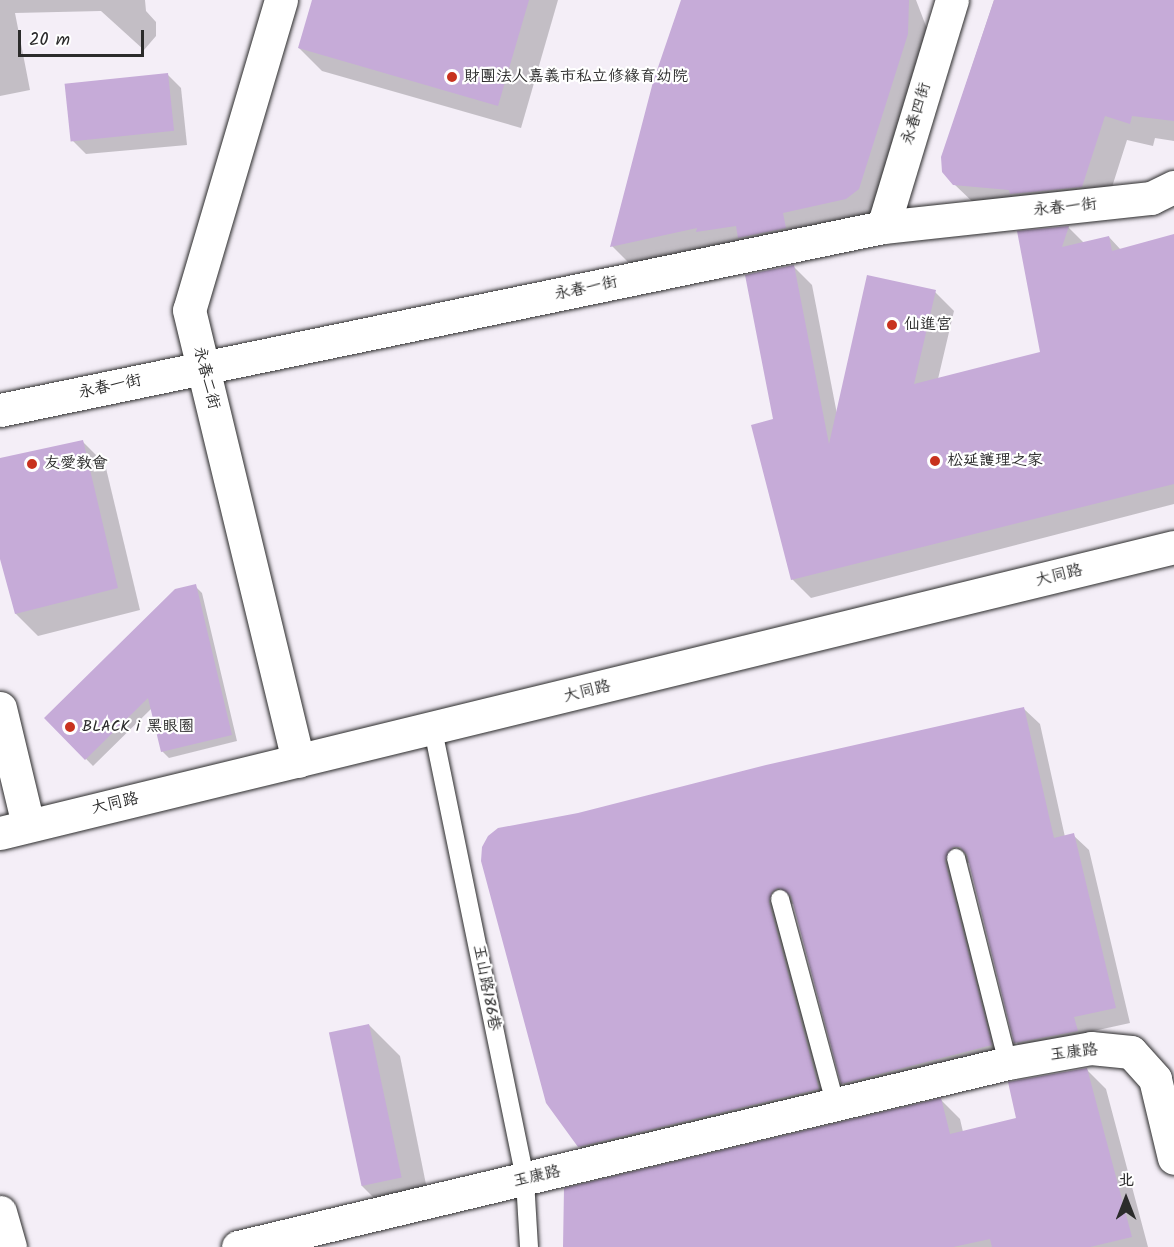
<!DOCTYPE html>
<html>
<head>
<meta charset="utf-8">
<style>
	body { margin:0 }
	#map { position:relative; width:1174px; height:1247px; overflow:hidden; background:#f4eef7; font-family:Kalam,"LXGW WenKai TC",sans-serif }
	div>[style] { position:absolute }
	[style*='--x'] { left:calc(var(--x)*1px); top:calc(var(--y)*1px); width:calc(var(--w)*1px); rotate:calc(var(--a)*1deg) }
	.shadow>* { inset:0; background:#0003 }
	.building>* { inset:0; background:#c6abd8; transform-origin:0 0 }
	.roads { filter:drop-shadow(0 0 2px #2b2b2b) drop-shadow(0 0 2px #2b2b2b) }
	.service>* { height:18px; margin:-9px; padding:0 9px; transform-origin:9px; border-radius:9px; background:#fff }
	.minor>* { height:33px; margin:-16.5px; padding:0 16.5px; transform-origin:16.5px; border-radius:16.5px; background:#fff }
	.tertiary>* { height:33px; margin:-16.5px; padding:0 16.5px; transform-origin:16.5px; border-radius:16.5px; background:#fff }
	.dots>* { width:16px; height:16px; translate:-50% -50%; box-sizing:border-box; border:3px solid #fff; border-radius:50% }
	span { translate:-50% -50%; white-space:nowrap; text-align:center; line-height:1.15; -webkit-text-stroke:4.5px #fff; paint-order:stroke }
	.poi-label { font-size:16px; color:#2b2b2b }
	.left { translate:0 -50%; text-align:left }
	.street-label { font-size:16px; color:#2b2b2b }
	.north { position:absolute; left:1096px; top:1169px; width:60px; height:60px; -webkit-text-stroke:4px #fff; paint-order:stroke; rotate:0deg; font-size:16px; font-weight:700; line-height:24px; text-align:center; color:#2b2b2b }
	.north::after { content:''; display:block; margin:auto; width:21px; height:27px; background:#2b2b2b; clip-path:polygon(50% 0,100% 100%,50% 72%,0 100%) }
	.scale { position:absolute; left:18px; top:30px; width:126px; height:27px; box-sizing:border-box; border:3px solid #2b2b2b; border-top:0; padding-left:8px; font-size:18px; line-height:21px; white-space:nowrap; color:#2b2b2b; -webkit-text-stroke:4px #fff; paint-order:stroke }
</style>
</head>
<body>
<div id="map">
	<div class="shadow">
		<i style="clip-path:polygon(0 0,145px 0,146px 11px,156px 22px,156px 36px,144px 50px,101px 11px,15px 13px,30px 90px,0 96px)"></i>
		<i style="clip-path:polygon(313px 0,558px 0,521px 128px,322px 71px,299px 48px)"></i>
		<i style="clip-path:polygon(683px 0,916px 0,929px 34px,928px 55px,868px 220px,633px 267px,612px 246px)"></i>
		<i style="clip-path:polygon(994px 0,1174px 0,1174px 141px,1155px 138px,1153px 146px,1127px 140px,1105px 209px,978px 207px,954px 184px,942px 157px)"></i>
		<i style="clip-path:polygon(167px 74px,181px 88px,187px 145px,86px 154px,72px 140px)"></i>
		<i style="clip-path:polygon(1068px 227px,1084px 243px,1109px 237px,1121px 250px,1174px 236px,1174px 504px,811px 598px,792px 579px,775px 420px,793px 266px,812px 285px,837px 414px,935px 292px,954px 311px,938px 379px,1042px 353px,1019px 233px)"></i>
		<i style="clip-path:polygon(83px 442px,105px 464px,140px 610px,38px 636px,16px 614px,0 553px,0 460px)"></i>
		<i style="clip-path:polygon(195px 586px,202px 593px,237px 741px,169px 758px,162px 751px,152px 708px,93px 766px,46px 718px)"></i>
		<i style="clip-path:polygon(1024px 709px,1040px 724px,1065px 837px,1073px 835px,1089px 850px,1130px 1023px,1089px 1032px,1032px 1058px,1016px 1042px,970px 862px,963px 866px,1007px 1060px,858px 1098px,843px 1083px,794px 903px,787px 907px,834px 1104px,595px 1161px,579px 1146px,579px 814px)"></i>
		<i style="clip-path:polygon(369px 1025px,400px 1056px,431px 1209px,393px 1217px,362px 1186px)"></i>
		<i style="clip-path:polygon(1086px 1069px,1106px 1089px,1148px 1247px,566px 1247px,941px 1100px,960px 1119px,963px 1132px,1018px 1119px)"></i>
	</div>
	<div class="building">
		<i style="clip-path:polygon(312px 0,529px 0,498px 106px,298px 48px)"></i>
		<i style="clip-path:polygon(681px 0,909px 0,908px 34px,859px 189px,846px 199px,783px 213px,786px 228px,738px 238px,736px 226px,696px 232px,697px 228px,610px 247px,653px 82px)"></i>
		<i style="clip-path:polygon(994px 0,1174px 0,1174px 121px,1132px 116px,1130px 124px,1105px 116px,1082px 187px,1010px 194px,1009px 190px,953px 185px,942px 172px,941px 157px)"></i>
		<i style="left:168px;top:73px;width:58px;height:104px;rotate:84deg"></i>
		<i style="clip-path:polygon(1069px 226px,1062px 247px,1109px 236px,1112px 251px,1174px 234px,1174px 484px,791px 580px,751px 425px,773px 419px,745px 275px,794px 265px,829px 444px,867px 275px,936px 290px,914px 384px,1040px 352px,1017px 231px)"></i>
		<i style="clip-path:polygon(83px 440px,118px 588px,15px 614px,0 559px,0 458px)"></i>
		<i style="clip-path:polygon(196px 584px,232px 735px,161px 752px,148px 698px,85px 760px,44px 718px,175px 589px)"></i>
		<i style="clip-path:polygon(1024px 707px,1054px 838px,1074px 833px,1116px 1008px,1074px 1017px,1078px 1031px,1014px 1043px,967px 855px,960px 847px,953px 847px,945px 861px,992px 1045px,841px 1084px,791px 896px,778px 888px,772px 892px,769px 902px,819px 1089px,578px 1147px,546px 1103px,481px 861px,482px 847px,488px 836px,498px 828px,578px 813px,766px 765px)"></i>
		<i style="left:369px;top:1024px;width:157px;height:41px;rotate:78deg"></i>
		<i style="clip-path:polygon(1087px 1068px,1132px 1237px,1090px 1247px,992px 1247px,990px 1239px,953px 1247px,563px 1247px,564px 1188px,941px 1098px,950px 1134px,1016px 1118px,1008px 1082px)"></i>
	</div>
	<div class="roads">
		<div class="service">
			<i style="--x:433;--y:730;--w:459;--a:78.4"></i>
			<i style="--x:525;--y:1180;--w:67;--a:86.6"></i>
			<i style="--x:956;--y:858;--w:211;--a:75.8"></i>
			<i style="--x:780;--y:899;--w:215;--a:74.9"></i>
		</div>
		<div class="minor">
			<i style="--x:281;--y:0;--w:323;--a:106.5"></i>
			<i style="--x:189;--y:310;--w:464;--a:76.4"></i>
			<i style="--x:883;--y:227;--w:237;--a:-73.1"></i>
			<i style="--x:0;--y:410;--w:902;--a:-11.71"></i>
			<i style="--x:883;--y:227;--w:270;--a:-6.2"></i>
			<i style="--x:1151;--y:198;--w:25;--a:-26"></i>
			<i style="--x:0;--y:708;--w:120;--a:76.5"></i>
			<i style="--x:238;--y:1247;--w:792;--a:-13.44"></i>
			<i style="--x:1008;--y:1063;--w:84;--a:-10.2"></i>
			<i style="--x:1091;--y:1048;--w:40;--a:5.7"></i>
			<i style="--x:1131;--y:1052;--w:36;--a:48"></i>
			<i style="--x:1155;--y:1079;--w:81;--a:76.5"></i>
		</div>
		<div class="tertiary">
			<i style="--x:0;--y:833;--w:1208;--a:-13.69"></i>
			<i style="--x:0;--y:1212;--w:36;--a:74"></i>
		</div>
	</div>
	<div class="dots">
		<i style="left:452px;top:77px;background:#c8321e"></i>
		<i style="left:892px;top:325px;background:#c8321e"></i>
		<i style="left:935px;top:461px;background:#c8321e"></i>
		<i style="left:32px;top:464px;background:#c8321e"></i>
		<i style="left:70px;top:727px;background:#c8321e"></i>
	</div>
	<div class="poi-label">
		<span class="left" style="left:464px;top:77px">財團法人嘉義市私立修緣育幼院</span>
		<span class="left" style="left:904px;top:325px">仙進宮</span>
		<span class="left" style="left:947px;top:461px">松延護理之家</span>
		<span class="left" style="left:44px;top:464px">友愛教會</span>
		<span class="left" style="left:82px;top:727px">BLACK i 黑眼圈</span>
	</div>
	<div class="street-label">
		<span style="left:917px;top:114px;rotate:-73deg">永春四街</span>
		<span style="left:1065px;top:208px;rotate:-6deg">永春一街</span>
		<span style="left:586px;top:289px;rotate:-12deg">永春一街</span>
		<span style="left:206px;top:378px;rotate:76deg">永春二街</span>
		<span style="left:110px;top:387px;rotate:-12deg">永春一街</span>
		<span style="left:1059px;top:576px;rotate:-14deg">大同路</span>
		<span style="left:587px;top:692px;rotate:-14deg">大同路</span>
		<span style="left:115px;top:804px;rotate:-13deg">大同路</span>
		<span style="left:486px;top:988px;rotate:79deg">玉山路186巷</span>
		<span style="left:1074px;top:1053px;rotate:-7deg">玉康路</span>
		<span style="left:537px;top:1177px;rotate:-13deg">玉康路</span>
	</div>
	<div class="north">北</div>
	<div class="scale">20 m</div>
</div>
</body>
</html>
